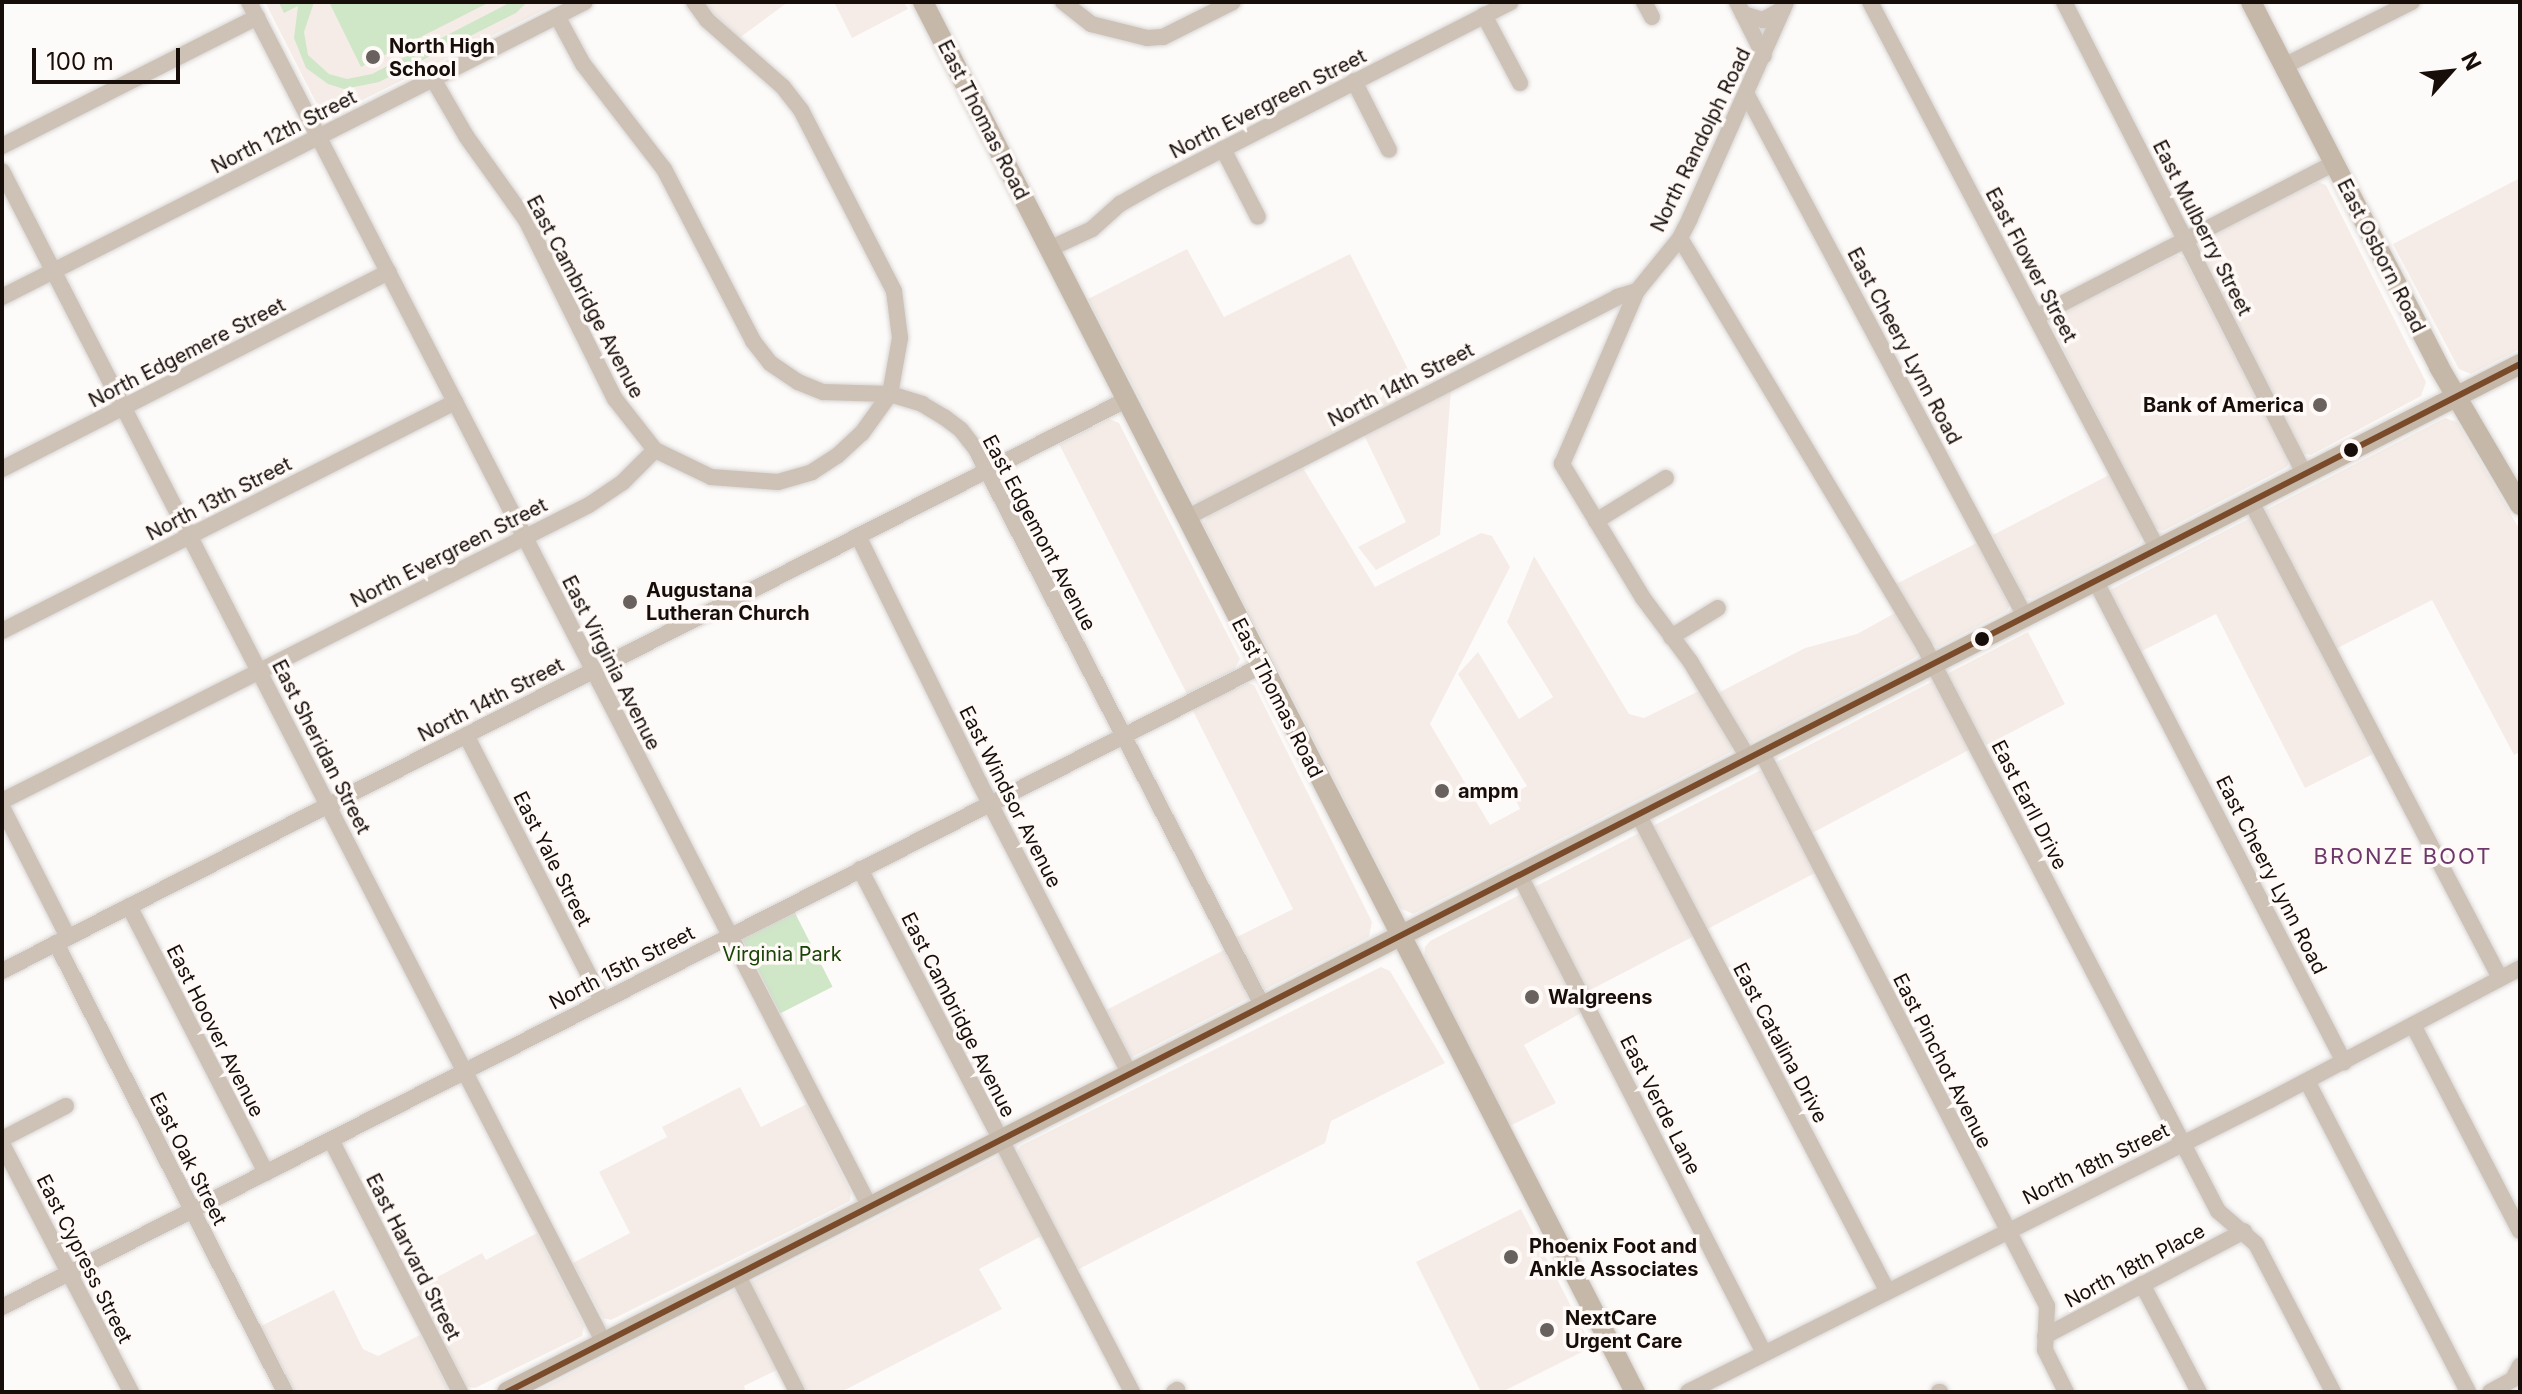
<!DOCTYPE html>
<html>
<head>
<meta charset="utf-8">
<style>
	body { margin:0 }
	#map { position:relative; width:2522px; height:1394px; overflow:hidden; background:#fdfbf9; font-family:Inter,sans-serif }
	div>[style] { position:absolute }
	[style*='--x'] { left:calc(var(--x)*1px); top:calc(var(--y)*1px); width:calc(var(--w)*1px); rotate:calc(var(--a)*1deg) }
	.built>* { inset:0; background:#f5ece7 }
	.green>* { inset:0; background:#cfe7c7; transform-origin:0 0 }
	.roads { filter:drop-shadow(0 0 2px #d7d5d4) drop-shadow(0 0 2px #d7d5d4) }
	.minor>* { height:16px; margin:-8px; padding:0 8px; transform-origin:8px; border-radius:8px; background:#cec2b6 }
	.major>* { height:20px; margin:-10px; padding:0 10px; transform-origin:10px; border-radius:10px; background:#c6b8a8 }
	.bus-1>* { height:6px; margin:-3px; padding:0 3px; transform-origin:3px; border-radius:3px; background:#7a4b2a }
	.dots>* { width:22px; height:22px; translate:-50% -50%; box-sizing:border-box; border:4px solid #fffaf7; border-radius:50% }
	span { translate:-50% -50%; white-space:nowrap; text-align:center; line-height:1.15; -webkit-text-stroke:7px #fffaf7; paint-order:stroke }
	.poi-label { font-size:20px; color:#170e0a; font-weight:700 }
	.left { translate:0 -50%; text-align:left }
	.right { translate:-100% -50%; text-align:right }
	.street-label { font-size:20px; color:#170e0a }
	.park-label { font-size:20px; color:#194408 }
	.neighbourhood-label { font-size:22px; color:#6d396a; letter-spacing:2px }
	.frame { position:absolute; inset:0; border:4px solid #170e0a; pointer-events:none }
	.north { position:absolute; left:2410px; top:32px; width:80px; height:80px; -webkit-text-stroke:6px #fffaf7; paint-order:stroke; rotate:63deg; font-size:22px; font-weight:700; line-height:32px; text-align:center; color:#170e0a }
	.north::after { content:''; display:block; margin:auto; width:28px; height:36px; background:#170e0a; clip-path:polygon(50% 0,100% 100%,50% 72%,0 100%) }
	.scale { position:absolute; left:32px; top:48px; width:148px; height:36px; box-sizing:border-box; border:4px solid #170e0a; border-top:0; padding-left:10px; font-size:24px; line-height:28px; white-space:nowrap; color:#170e0a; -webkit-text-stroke:6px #fffaf7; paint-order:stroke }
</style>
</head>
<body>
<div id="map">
	<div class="built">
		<i style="clip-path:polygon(265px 2px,560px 2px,328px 117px,323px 116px)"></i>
		<i style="clip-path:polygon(703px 2px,788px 2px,738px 39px)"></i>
		<i style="clip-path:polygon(834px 2px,904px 2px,908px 9px,852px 38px)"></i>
		<i style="clip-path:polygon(2520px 178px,2520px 349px,2471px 374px,2459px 369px,2393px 244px)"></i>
		<i style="clip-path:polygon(2317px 182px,2326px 185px,2426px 382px,2421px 396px,2311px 455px,2301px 453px,2196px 246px,2199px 240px)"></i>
		<i style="clip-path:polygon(1187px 249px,1224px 317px,1350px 254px,1419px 391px,1199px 503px,1193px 502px,1088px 299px)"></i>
		<i style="clip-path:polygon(2177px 255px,2184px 258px,2289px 461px,2287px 467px,2163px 531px,2155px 528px,2050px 323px,2052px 317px)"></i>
		<i style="clip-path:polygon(1451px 389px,1440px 535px,1376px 570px,1358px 547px,1406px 522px,1364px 435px)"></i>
		<i style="clip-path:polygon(2445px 418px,2457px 422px,2520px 530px,2520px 752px,2514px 755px,2432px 600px,2324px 655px,2353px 715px,2377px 752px,2305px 788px,2216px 614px,2136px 654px,2104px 593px)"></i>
		<i style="clip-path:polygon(1109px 419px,1119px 423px,1240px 659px,1234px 670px,1187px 694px,1059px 444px)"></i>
		<i style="clip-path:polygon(1303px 468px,1375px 587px,1481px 533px,1492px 536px,1510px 567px,1430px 724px,1490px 825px,1520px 809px,1513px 794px,1527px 786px,1458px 674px,1478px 652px,1519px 719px,1553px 697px,1507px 622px,1534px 556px,1629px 714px,1644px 718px,1701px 690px,1733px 745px,1731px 752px,1413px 914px,1400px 908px,1203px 524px,1207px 517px)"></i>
		<i style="clip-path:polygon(2111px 474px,2141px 534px,2140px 543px,2032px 599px,2024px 597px,1993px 535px)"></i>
		<i style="clip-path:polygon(1977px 543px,2010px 605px,2007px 611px,1938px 647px,1932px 644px,1896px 584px)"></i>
		<i style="clip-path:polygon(1895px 613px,1919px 652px,1916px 657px,1752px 742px,1747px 740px,1718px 693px,1805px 648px,1857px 634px)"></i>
		<i style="clip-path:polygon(2028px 632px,2065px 704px,1987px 745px,1984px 742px,1799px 840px,1815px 873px,1573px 999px,1581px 1013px,1524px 1045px,1556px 1103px,1510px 1126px,1424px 959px,1425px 947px,1430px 941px)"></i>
		<i style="clip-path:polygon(1247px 683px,1254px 685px,1372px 922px,1369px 937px,1130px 1058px,1106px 1010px,1226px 949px,1237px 937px,1293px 909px,1192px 709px)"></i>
		<i style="clip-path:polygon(1381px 967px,1390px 971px,1445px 1063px,1331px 1121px,1325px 1143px,1077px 1270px,1017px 1152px,1020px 1146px)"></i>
		<i style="clip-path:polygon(740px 1087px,761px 1127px,807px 1104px,851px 1193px,850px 1201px,611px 1320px,603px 1318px,573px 1263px,630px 1233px,599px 1172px,667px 1137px,662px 1127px)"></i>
		<i style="clip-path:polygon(999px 1156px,1004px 1156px,1045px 1234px,979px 1269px,1002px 1309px,841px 1392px,807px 1392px,791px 1363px,744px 1386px,746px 1392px,535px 1392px)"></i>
		<i style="clip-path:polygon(1521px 1209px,1592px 1347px,1502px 1392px,1481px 1392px,1416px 1262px)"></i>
		<i style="clip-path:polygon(537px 1233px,584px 1326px,582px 1336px,475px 1388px,467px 1387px,417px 1288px,482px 1253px,486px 1260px)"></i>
		<i style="clip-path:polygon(334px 1290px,363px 1349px,378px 1356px,420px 1335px,450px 1392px,295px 1392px,259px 1327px)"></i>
	</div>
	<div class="green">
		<i style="clip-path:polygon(314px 2px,304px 32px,308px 55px,329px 74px,347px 79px,372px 74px,511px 2px,527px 2px,516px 13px,379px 82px,344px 89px,328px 84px,306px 68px,294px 38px,298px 6px,284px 13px,279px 3px)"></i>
		<i style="clip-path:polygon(329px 2px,490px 2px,361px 67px)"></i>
		<i style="left:794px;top:911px;width:85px;height:59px;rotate:63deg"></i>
	</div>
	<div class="roads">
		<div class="minor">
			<i style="--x:249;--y:2;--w:1356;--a:62.74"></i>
			<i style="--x:694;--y:2;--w:22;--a:54"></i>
			<i style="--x:707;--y:20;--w:101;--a:41.4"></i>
			<i style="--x:783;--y:87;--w:29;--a:52"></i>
			<i style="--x:801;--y:110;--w:203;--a:62.8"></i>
			<i style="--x:894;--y:291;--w:47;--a:82.7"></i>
			<i style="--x:900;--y:338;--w:57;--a:100.1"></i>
			<i style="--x:890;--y:394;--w:34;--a:17"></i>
			<i style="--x:922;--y:404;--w:26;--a:31"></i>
			<i style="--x:944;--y:417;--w:21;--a:37"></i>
			<i style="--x:961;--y:430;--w:24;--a:52"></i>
			<i style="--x:976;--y:449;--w:627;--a:62.78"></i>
			<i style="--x:1063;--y:2;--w:36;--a:38"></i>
			<i style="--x:1091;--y:24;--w:58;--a:14"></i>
			<i style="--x:1147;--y:38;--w:16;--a:-4"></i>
			<i style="--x:1163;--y:37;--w:78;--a:-26.6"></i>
			<i style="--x:1644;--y:2;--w:17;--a:62"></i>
			<i style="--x:1737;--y:2;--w:60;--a:63.4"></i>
			<i style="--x:1870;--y:2;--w:617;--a:62.27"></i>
			<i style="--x:2064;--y:2;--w:529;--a:63"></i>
			<i style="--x:1743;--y:14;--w:21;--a:17"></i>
			<i style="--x:1763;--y:20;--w:23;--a:-29"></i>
			<i style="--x:1484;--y:15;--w:77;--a:62.1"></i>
			<i style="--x:557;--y:16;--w:55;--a:61.6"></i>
			<i style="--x:583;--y:64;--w:133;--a:52.4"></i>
			<i style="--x:664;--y:169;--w:194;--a:62.6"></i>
			<i style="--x:753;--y:341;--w:28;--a:52"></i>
			<i style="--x:770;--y:363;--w:34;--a:34"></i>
			<i style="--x:798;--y:382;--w:27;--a:22"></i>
			<i style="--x:823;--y:392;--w:67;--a:1.7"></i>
			<i style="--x:2284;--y:66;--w:143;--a:-26.6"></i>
			<i style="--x:433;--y:79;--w:66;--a:59.9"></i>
			<i style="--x:466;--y:136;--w:103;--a:54.5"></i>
			<i style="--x:526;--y:220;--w:200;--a:63.6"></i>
			<i style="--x:615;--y:399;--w:65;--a:51.9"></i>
			<i style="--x:1354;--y:81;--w:77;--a:63.1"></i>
			<i style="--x:1747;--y:95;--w:591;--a:61.92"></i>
			<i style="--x:2;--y:146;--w:286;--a:-26.8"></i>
			<i style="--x:1223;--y:149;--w:76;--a:62.8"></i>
			<i style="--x:2;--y:171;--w:1318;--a:62.81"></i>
			<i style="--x:1680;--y:238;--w:475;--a:59.1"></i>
			<i style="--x:1924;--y:646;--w:637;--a:62.51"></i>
			<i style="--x:2218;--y:1211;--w:50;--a:41"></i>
			<i style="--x:2256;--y:1244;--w:167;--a:62.5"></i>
			<i style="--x:1049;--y:249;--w:47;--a:-24.9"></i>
			<i style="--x:1092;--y:229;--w:38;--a:-42"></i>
			<i style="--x:1120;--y:204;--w:43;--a:-29.6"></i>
			<i style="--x:1157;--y:183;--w:397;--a:-27.1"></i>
			<i style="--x:2;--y:297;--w:653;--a:-26.84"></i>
			<i style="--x:2036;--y:317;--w:334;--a:-27.3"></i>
			<i style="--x:2;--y:469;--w:434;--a:-27"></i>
			<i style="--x:2250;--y:500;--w:539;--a:62.39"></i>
			<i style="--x:1186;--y:518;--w:484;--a:-27.1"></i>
			<i style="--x:1617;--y:297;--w:21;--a:-17"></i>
			<i style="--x:1596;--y:521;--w:82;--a:-31.6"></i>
			<i style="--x:858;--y:536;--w:274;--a:63.8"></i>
			<i style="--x:979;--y:782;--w:329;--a:62.7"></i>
			<i style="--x:2095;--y:580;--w:543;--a:62.68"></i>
			<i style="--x:2;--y:631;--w:508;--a:-26.82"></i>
			<i style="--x:1671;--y:637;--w:55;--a:-31.7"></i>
			<i style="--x:466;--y:735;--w:299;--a:62.9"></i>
			<i style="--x:1762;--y:753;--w:622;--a:62.73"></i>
			<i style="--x:2047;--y:1306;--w:44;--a:92.6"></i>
			<i style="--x:2045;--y:1350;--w:47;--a:63.4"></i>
			<i style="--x:1749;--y:759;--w:114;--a:-121"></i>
			<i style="--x:1690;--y:661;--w:79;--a:-126.7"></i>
			<i style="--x:1643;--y:598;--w:157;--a:-121.2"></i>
			<i style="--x:1562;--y:464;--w:189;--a:-66.6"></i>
			<i style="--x:1637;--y:291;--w:68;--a:-50.9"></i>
			<i style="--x:1680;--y:238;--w:22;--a:-63"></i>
			<i style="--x:1690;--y:218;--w:236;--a:-66"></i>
			<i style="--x:2;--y:801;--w:657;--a:-26.76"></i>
			<i style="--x:589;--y:505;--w:41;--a:-34.1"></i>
			<i style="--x:623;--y:482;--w:45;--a:-45"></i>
			<i style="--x:655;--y:450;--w:62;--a:25.7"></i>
			<i style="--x:711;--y:477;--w:67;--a:4.3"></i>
			<i style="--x:778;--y:482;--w:35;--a:-16"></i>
			<i style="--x:812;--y:472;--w:30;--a:-33"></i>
			<i style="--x:837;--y:456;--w:34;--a:-43"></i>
			<i style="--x:862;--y:433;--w:48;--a:-54.3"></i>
			<i style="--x:2;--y:807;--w:146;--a:63.1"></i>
			<i style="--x:1638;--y:814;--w:537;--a:62.39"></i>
			<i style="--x:860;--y:869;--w:590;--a:62.52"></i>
			<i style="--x:1520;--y:876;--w:536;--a:62.91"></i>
			<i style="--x:129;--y:906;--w:300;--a:62.8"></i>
			<i style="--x:56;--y:943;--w:504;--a:62.98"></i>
			<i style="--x:2;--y:971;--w:1261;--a:-26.93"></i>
			<i style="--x:2413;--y:1025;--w:232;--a:62.6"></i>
			<i style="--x:2307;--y:1081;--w:350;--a:62.6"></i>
			<i style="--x:2;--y:1139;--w:72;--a:-27.3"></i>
			<i style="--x:331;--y:1140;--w:283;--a:62.9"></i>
			<i style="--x:2;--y:1144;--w:280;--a:62.5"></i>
			<i style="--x:737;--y:1274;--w:132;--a:63"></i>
			<i style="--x:2142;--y:1284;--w:122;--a:62.2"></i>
			<i style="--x:2;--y:1307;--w:1413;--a:-26.98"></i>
			<i style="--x:2045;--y:1336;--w:225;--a:-27.8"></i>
			<i style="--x:1174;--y:1392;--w:4;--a:-34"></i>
			<i style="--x:1688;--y:1392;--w:651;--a:-26.64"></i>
			<i style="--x:2270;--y:1100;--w:283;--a:-27.8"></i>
			<i style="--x:1939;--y:1392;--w:1;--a:0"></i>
			<i style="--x:2490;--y:1392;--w:26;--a:-29"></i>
			<i style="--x:2513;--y:1379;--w:15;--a:-62"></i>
		</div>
		<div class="major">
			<i style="--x:923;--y:2;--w:1562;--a:62.88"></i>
			<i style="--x:2251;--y:2;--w:411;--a:62.7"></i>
			<i style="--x:2439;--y:367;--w:160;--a:59.6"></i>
			<i style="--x:507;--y:1392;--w:2260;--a:-27.05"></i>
		</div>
	</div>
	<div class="bus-1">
		<i style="--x:507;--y:1392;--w:2260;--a:-27.05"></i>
	</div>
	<div class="dots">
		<i style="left:373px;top:57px;background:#68615e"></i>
		<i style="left:2320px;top:405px;background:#68615e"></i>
		<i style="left:2351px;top:450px;background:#170e0a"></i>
		<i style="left:630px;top:602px;background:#68615e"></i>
		<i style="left:1982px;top:639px;background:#170e0a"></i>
		<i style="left:1442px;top:791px;background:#68615e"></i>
		<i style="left:1532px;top:997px;background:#68615e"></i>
		<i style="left:1511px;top:1257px;background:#68615e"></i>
		<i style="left:1547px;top:1330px;background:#68615e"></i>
	</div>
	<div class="poi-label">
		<span class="left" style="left:389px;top:58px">North High<br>School</span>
		<span class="right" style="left:2304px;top:405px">Bank of America</span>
		<span class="left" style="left:646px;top:602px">Augustana<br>Lutheran Church</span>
		<span class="left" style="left:1458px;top:791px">ampm</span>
		<span class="left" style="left:1548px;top:997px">Walgreens</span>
		<span class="left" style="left:1529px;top:1258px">Phoenix Foot and<br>Ankle Associates</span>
		<span class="left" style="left:1565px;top:1330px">NextCare<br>Urgent Care</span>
	</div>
	<div class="street-label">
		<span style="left:1268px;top:104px;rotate:-27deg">North Evergreen Street</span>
		<span style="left:983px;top:120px;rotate:63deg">East Thomas Road</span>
		<span style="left:284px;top:132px;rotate:-27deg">North 12th Street</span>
		<span style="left:1701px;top:140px;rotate:-64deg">North Randolph Road</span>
		<span style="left:2202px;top:228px;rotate:63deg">East Mulberry Street</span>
		<span style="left:2381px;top:256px;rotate:63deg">East Osborn Road</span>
		<span style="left:2031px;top:265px;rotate:62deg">East Flower Street</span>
		<span style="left:585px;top:297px;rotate:62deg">East Cambridge Avenue</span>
		<span style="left:1904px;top:346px;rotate:62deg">East Cheery Lynn Road</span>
		<span style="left:187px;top:353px;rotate:-27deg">North Edgemere Street</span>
		<span style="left:1401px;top:385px;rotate:-27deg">North 14th Street</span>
		<span style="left:219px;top:499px;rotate:-27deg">North 13th Street</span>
		<span style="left:1039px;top:533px;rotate:62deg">East Edgemont Avenue</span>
		<span style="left:449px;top:553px;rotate:-27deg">North Evergreen Street</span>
		<span style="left:611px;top:663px;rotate:63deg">East Virginia Avenue</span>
		<span style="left:1277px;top:698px;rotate:63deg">East Thomas Road</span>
		<span style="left:491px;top:700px;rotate:-27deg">North 14th Street</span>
		<span style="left:321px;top:747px;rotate:63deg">East Sheridan Street</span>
		<span style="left:1010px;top:797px;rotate:63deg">East Windsor Avenue</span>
		<span style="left:2029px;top:805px;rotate:63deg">East Earll Drive</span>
		<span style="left:552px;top:859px;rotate:63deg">East Yale Street</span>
		<span style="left:2271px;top:875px;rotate:63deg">East Cheery Lynn Road</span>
		<span style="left:622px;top:968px;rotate:-27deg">North 15th Street</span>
		<span style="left:958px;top:1015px;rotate:63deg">East Cambridge Avenue</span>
		<span style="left:215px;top:1031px;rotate:63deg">East Hoover Avenue</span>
		<span style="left:1780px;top:1043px;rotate:62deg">East Catalina Drive</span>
		<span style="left:1942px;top:1061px;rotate:63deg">East Pinchot Avenue</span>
		<span style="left:1660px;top:1105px;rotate:63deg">East Verde Lane</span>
		<span style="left:188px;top:1159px;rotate:63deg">East Oak Street</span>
		<span style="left:2096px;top:1164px;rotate:-26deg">North 18th Street</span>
		<span style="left:413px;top:1257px;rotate:63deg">East Harvard Street</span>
		<span style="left:84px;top:1259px;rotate:63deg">East Cypress Street</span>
		<span style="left:2135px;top:1266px;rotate:-28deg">North 18th Place</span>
	</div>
	<div class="park-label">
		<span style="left:782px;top:954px">Virginia Park</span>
	</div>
	<div class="neighbourhood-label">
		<span style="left:2403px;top:857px">BRONZE BOOT</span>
	</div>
	<div class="frame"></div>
	<div class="north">N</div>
	<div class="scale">100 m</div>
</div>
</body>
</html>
